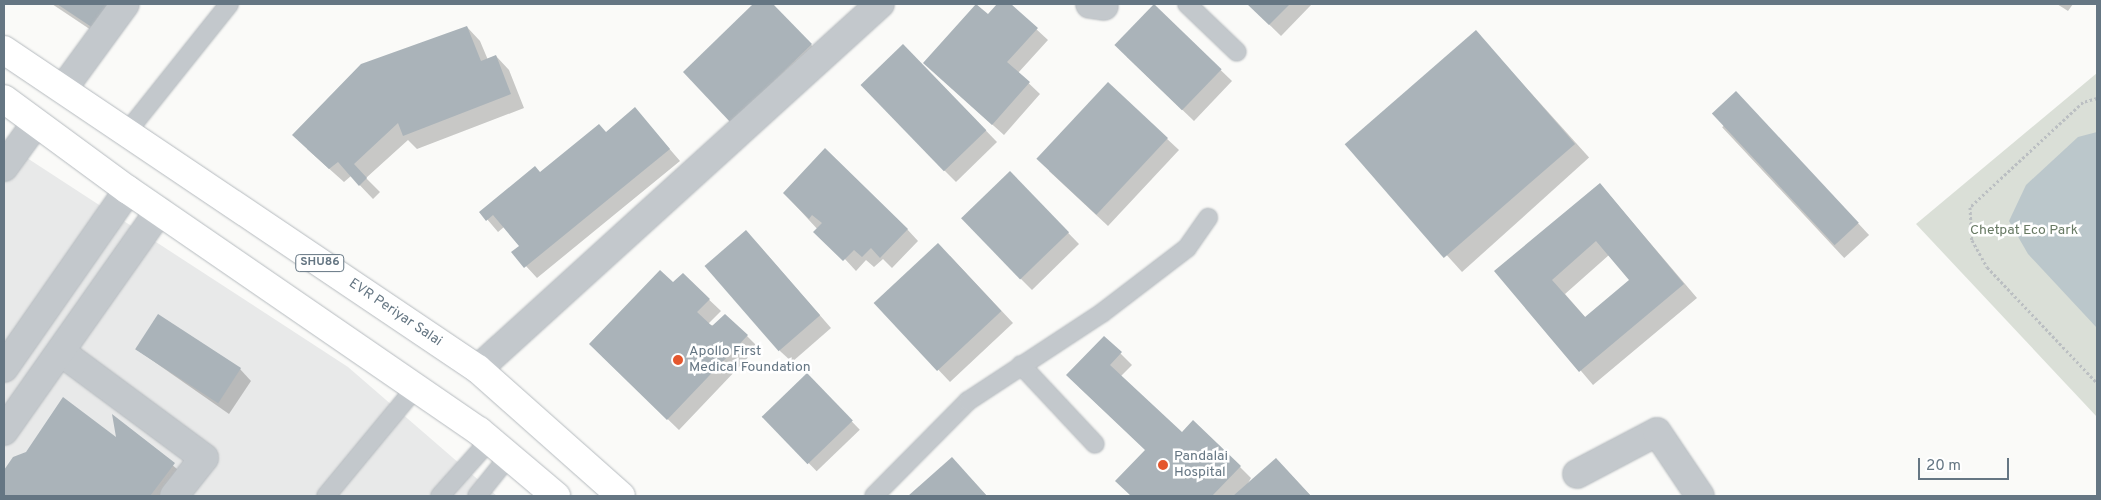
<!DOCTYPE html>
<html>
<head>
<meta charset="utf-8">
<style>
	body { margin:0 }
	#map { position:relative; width:2101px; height:500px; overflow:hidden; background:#fafaf8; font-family:Overpass,sans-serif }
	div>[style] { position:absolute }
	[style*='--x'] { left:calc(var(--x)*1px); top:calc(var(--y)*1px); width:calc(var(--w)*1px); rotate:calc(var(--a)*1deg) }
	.built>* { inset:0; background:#e8e9e9 }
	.green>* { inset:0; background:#dadfd7 }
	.water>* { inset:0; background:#bbc7cb }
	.shadow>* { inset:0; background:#0003; transform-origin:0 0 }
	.building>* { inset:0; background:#aab3b9; transform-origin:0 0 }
	.path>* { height:3px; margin-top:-1.5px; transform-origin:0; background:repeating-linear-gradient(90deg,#bbbfc2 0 2.5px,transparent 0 5px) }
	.roads { filter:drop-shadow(0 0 1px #b5babe) drop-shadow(0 0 1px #b5babe) }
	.lane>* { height:18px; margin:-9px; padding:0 9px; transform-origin:9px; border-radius:9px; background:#c3c8cc }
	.street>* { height:28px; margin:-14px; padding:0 14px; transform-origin:14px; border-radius:14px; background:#c3c8cc }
	.primary>* { height:28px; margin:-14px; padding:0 14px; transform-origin:14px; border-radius:14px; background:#fff }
	.dots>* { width:14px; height:14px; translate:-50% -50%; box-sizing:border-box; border:2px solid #fff; border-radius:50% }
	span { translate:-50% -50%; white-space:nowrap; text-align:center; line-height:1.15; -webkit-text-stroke:5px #fff; paint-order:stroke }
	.shield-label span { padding:1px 4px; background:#fff; border:1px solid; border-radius:4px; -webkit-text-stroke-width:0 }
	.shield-label { font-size:12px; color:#657683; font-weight:700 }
	.park-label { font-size:14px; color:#687a64 }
	.street-label { font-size:14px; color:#657683 }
	.poi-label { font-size:14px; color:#657683 }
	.left { translate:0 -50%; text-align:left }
	.frame { position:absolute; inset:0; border:5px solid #657683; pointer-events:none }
	.scale { position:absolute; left:1918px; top:458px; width:91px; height:22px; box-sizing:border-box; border:2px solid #657683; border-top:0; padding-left:6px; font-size:15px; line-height:18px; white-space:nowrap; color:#657683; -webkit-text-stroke:4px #fff; paint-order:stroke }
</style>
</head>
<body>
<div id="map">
	<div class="built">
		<i style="clip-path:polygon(4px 143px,348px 367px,497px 496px,4px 496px)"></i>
	</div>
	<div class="green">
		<i style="clip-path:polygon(2097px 73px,2097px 417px,1916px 224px)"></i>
	</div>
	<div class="water">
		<i style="clip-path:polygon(2097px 132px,2097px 328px,2028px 254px,2009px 221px,2026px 185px,2078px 137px)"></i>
	</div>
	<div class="shadow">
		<i style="clip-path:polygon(52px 4px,135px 4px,109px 42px)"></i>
		<i style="clip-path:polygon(755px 4px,771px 4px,822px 56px,744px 133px,684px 72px)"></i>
		<i style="clip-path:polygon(999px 4px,1009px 4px,1048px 40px,1018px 73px,1040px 94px,1004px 135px,936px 74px)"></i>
		<i style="clip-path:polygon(1248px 4px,1312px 4px,1281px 36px)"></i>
		<i style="clip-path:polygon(2057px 4px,2073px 4px,2068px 11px)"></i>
		<i style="clip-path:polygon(1154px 6px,1232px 81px,1194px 121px,1127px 57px)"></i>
		<i style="clip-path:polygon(467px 27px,480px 41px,488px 60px,496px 56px,509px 70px,524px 108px,417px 149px,408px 140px,366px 178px,380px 192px,373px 199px,351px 176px,344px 182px,307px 149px)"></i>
		<i style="left:1476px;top:32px;width:169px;height:171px;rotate:48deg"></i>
		<i style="clip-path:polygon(903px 45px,997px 142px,956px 182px,944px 170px)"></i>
		<i style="clip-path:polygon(1108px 84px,1179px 150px,1108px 226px,1049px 171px)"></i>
		<i style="left:1747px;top:104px;width:179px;height:34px;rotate:47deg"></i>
		<i style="clip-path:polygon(635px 109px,680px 161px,537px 278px,513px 252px,520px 246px,504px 227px,498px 232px,481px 212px,606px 133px)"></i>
		<i style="clip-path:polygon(1010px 173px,1079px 244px,1032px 290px,1020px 278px)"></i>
		<i style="clip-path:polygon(evenodd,1600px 184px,1697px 298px,1593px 385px,1496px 271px,1600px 184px,1609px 255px,1631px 280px,1586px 318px,1565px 294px,1609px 255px)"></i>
		<i style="clip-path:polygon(784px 193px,907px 229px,918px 241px,892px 268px,883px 259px,874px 267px,866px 260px,856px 271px)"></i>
		<i style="clip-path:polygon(757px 243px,831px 328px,792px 362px,780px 351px)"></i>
		<i style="clip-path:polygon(950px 256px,1013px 323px,950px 382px,876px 304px)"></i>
		<i style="clip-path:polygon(683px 275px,721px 311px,708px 324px,747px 336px,758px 347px,679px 430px,602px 356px)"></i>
		<i style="clip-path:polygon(1104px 337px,1132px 365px,1121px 376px,1182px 434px,1240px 467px,1251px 478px,1247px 485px,1276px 459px,1311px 496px,1132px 496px,1117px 481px,1146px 450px,1079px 387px)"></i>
		<i style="clip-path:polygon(136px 349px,240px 369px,251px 381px,229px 414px)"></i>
		<i style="left:807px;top:375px;width:76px;height:60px;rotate:46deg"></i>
		<i style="clip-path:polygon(114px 417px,188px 478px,173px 496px,4px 496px,4px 472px,14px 458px,117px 440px)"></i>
		<i style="clip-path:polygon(952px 459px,987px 496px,910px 496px)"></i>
	</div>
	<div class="building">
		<i style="clip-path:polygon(57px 4px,113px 4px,96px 30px)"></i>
		<i style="clip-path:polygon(753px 4px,773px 4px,812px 44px,731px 123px,683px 72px)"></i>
		<i style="clip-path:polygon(976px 4px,988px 14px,997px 4px,1011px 4px,1038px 28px,1007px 62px,1030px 82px,992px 125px,923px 63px)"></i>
		<i style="left:1154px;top:4px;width:94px;height:57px;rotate:44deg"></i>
		<i style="clip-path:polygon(1247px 4px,1290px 4px,1269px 25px)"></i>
		<i style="clip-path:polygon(467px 26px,481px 61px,496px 55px,511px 94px,403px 136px,398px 123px,354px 164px,367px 178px,359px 186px,338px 162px,329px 169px,292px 135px,361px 64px)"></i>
		<i style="left:1476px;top:30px;width:151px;height:174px;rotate:49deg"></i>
		<i style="left:903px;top:44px;width:120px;height:59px;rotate:46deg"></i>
		<i style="left:1108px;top:82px;width:82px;height:105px;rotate:43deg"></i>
		<i style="left:1736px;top:91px;width:180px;height:33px;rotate:47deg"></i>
		<i style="clip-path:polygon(635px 107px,670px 149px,524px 268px,511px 252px,519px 246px,493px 215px,486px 221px,479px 212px,535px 166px,540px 172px,599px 124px,606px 132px)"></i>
		<i style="clip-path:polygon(825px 148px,908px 229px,880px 258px,871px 248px,862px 257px,854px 250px,843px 261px,813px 232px,822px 223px,812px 215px,809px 219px,783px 193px)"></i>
		<i style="left:1010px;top:171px;width:85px;height:68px;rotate:46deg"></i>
		<i style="clip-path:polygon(evenodd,1600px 183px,1684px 284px,1579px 372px,1494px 271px,1600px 183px,1596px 241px,1629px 280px,1585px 317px,1552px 280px,1596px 241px)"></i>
		<i style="left:746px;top:230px;width:113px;height:55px;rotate:49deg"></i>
		<i style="left:938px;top:243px;width:93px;height:88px;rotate:47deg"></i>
		<i style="clip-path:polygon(660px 270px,673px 282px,683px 273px,710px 299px,697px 312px,712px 326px,725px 314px,748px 335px,667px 420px,589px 344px)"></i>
		<i style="left:158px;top:314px;width:99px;height:42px;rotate:33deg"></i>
		<i style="clip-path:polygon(1104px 336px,1122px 352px,1110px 365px,1182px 432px,1193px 420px,1241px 466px,1212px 496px,1131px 496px,1115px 481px,1145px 450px,1066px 375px)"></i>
		<i style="left:807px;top:373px;width:66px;height:63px;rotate:46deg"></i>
		<i style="clip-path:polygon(63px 397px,116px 437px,112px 414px,175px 463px,150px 496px,4px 496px,4px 470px,13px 457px,26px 452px)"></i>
		<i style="clip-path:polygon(952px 457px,987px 496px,908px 496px)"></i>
		<i style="clip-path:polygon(1276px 458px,1311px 496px,1233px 496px)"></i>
	</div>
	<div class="path">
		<i style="--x:2097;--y:98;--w:15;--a:164"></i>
		<i style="--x:2083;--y:102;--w:154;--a:137.1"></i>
		<i style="--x:1970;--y:207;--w:33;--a:87"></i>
		<i style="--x:1972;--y:240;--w:31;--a:61"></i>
		<i style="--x:1987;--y:267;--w:160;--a:46.5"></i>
	</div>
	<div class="roads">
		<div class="lane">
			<i style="--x:1187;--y:4;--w:69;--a:43.8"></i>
			<i style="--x:127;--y:132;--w:164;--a:-51.4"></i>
			<i style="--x:1021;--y:365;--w:108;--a:46.9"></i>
			<i style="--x:326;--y:496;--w:143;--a:-50.4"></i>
			<i style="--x:440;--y:496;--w:75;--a:-48.2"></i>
			<i style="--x:477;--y:496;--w:51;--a:-51.3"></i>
			<i style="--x:874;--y:496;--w:134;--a:-45.3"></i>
			<i style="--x:968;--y:401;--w:160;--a:-33.3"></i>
			<i style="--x:1102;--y:313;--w:107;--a:-37.4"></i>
			<i style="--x:1187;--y:248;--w:37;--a:-55"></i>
		</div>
		<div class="street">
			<i style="--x:1090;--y:4;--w:14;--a:8"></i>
			<i style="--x:63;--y:89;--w:105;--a:-53.9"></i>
			<i style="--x:4;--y:167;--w:54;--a:-54"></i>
			<i style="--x:61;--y:352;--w:178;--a:36.5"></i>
			<i style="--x:204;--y:458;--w:48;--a:128.3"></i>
			<i style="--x:4;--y:368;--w:217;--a:-55.1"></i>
			<i style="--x:478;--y:369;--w:543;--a:-42.24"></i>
			<i style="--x:4;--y:431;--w:269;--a:-54.8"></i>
			<i style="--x:1577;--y:474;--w:90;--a:-27.7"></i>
			<i style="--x:1657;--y:432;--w:77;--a:56.1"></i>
		</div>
		<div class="primary">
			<i style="--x:4;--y:50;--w:571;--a:33.94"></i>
			<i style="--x:478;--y:369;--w:191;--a:41.6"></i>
			<i style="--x:4;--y:99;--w:154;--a:36.3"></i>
			<i style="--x:128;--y:190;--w:426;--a:34.5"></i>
			<i style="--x:479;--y:431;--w:101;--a:40.2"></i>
		</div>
	</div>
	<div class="dots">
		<i style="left:678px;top:360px;background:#e4572e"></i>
		<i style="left:1163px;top:465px;background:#e4572e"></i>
	</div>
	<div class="shield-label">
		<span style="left:320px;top:263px">SHU86</span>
	</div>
	<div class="park-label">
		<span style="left:2024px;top:231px">Chetpat Eco Park</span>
	</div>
	<div class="street-label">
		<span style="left:395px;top:313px;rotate:34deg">EVR Periyar Salai</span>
	</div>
	<div class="poi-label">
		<span class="left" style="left:689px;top:360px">Apollo First<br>Medical Foundation</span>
		<span class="left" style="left:1174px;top:465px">Pandalai<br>Hospital</span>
	</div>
	<div class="frame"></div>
	<div class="scale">20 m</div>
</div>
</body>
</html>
